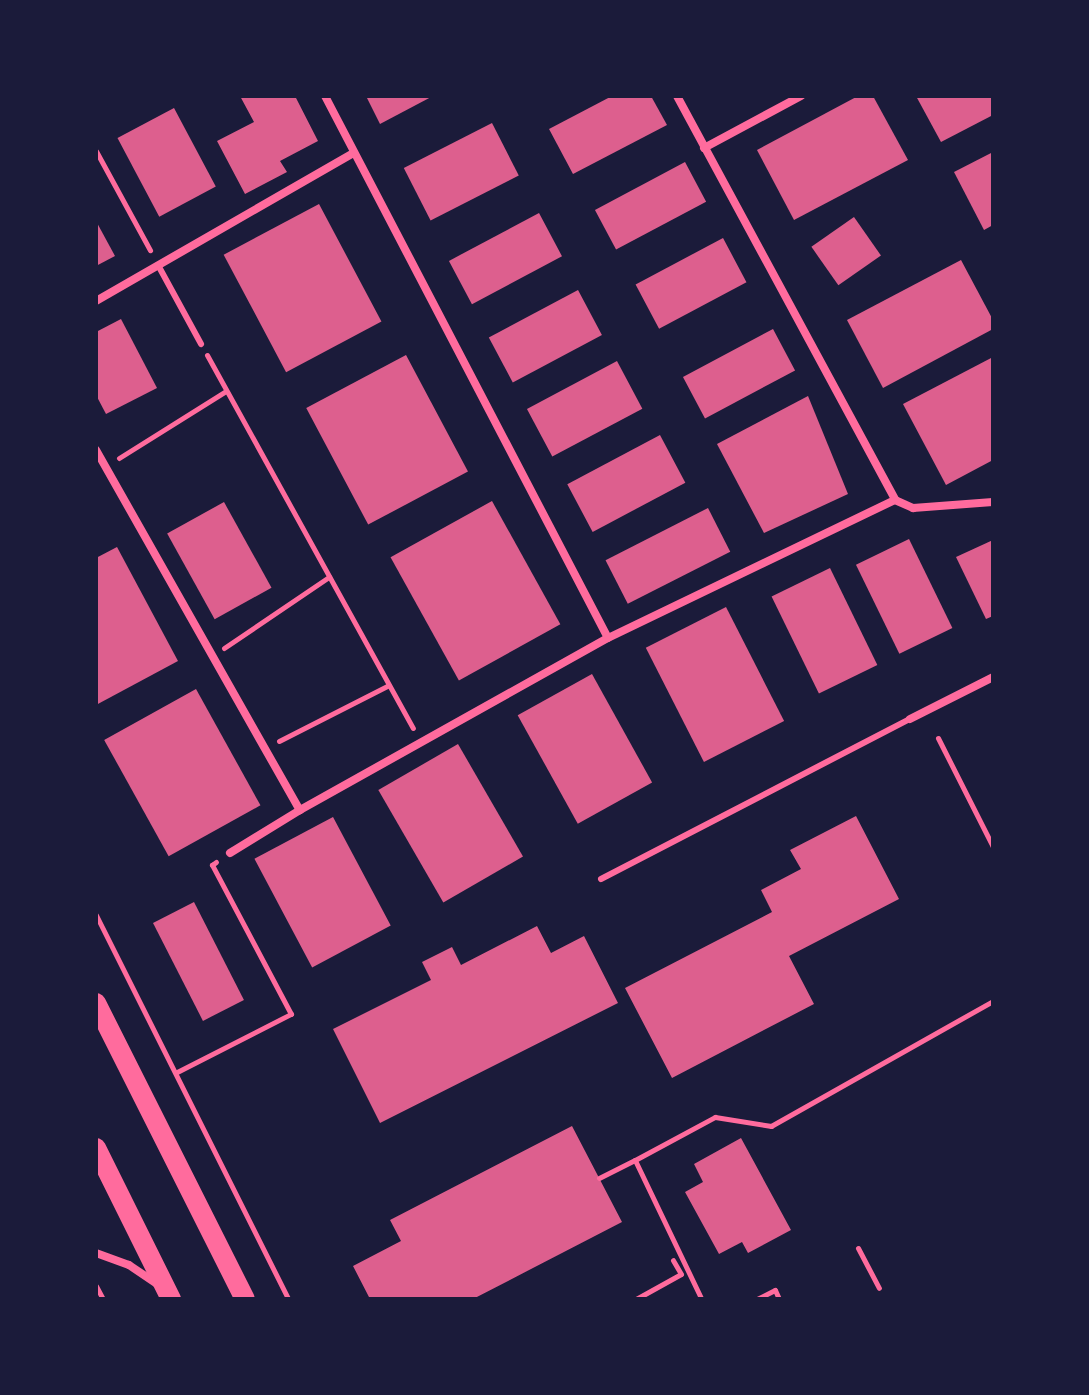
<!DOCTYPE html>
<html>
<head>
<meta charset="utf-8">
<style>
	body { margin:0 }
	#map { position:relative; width:1089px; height:1395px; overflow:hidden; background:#1b1b3a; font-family:"DM Sans",sans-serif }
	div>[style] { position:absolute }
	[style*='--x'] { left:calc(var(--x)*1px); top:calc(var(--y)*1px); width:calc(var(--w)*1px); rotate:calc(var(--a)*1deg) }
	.building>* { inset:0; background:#dd5f8e; transform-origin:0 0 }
	.path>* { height:5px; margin:-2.5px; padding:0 2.5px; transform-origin:2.5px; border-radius:2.5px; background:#ff6b9d }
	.service>* { height:6px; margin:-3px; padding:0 3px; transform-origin:3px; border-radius:3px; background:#ff6b9d }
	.minor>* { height:8px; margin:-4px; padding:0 4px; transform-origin:4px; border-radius:4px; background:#ff6b9d }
	.primary>* { height:20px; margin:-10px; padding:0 10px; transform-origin:10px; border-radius:10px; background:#ff6b9d }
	span { translate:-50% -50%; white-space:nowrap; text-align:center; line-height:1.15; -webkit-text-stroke:6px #1b1b3a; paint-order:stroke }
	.frame { position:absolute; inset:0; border:98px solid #1b1b3a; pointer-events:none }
</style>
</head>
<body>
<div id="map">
	<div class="building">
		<i style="clip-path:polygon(240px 96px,295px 96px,318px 141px,280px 161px,287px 172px,245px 194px,217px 141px,254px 122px)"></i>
		<i style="clip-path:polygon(366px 96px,433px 96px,380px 124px)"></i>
		<i style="clip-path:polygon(612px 96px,651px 96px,667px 125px,573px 174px,549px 129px)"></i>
		<i style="clip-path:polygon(858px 96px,873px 96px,908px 160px,794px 220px,757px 150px)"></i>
		<i style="clip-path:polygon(916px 96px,993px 96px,993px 115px,941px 142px)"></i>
		<i style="left:174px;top:108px;width:89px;height:64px;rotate:62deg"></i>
		<i style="left:492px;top:123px;width:59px;height:99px;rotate:63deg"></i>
		<i style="clip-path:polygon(993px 152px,993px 225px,984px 230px,954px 172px)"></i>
		<i style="left:685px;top:162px;width:45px;height:102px;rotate:62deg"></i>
		<i style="left:319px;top:204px;width:133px;height:108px;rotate:62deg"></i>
		<i style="left:539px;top:213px;width:49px;height:102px;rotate:62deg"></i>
		<i style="left:854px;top:217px;width:47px;height:52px;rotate:55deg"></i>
		<i style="clip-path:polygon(96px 221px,115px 256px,96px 266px)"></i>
		<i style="left:723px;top:238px;width:50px;height:99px;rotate:62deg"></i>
		<i style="clip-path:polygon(961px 260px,993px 320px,993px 329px,883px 388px,847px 320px)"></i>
		<i style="left:578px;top:290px;width:51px;height:101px;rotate:62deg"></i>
		<i style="clip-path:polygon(121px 319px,157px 388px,106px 414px,96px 395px,96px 332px)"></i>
		<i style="left:773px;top:329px;width:47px;height:102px;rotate:62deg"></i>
		<i style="left:406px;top:355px;width:132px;height:113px;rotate:62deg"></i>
		<i style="clip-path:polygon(993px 357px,993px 460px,946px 485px,903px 404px)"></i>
		<i style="left:617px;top:361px;width:54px;height:102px;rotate:62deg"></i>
		<i style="clip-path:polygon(808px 396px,848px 494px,764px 533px,717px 444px)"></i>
		<i style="left:660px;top:435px;width:54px;height:105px;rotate:62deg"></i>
		<i style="left:492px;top:501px;width:141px;height:116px;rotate:61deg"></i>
		<i style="left:224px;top:502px;width:98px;height:65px;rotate:61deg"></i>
		<i style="left:708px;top:508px;width:49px;height:115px;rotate:63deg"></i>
		<i style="left:909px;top:539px;width:99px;height:59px;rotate:64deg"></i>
		<i style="clip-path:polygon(993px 540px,993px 616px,986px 619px,956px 557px)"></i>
		<i style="clip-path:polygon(117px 547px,178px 661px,96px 705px,96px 558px)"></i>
		<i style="left:830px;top:568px;width:108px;height:65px;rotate:64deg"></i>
		<i style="left:726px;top:607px;width:128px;height:90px;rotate:63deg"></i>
		<i style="left:592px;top:674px;width:124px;height:85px;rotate:61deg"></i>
		<i style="left:196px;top:689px;width:133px;height:105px;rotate:61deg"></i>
		<i style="left:458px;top:744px;width:130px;height:92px;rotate:60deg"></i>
		<i style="clip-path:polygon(856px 816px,899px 899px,789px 956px,814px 1004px,672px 1078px,625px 988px,772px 912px,761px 890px,801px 869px,790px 850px)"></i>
		<i style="left:333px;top:817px;width:123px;height:89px;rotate:62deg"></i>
		<i style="left:194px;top:902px;width:110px;height:46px;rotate:63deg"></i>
		<i style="clip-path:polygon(537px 926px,551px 953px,584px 936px,618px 1003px,380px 1123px,333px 1029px,431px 980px,422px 962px,452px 947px,461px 965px)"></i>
		<i style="clip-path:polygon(572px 1126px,622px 1222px,473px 1299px,370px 1299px,353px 1266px,401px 1241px,390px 1220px)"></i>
		<i style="clip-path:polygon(741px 1138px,791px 1230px,748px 1253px,742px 1242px,719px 1254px,685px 1192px,703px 1182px,694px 1164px)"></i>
	</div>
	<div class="path">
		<i style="--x:96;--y:151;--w:113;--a:61.4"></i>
		<i style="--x:207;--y:355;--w:426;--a:61.1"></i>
		<i style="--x:119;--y:458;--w:126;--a:-32.1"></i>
		<i style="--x:224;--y:648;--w:127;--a:-34.1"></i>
		<i style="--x:938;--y:738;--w:122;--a:63.2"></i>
		<i style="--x:279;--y:741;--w:123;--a:-27"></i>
		<i style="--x:96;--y:915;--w:429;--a:63.4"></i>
		<i style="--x:177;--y:1072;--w:128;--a:-27"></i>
		<i style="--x:291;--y:1014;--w:169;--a:-117.9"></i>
		<i style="--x:212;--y:865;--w:5;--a:-37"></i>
		<i style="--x:599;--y:1178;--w:40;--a:-26.6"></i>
		<i style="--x:858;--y:1248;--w:45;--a:62.3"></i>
		<i style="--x:96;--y:1286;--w:15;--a:62"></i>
		<i style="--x:701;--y:1298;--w:153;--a:-115.6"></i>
		<i style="--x:635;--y:1160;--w:91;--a:-28.3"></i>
		<i style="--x:715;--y:1117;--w:57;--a:9.1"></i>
		<i style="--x:771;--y:1126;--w:255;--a:-29.4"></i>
		<i style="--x:636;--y:1299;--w:51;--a:-29.1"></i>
		<i style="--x:681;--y:1274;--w:16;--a:-120"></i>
		<i style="--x:757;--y:1299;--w:20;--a:-27"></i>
		<i style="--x:775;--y:1290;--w:10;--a:66"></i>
	</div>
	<div class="service">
		<i style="--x:158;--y:265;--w:90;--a:61.4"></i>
		<i style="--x:601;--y:879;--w:348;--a:-27.4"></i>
	</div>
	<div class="minor">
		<i style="--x:325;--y:96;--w:611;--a:62.43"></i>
		<i style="--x:677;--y:96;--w:459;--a:61.6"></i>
		<i style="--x:704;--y:148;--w:110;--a:-28.2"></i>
		<i style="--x:96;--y:301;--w:297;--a:-29.9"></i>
		<i style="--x:96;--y:450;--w:414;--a:60.5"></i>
		<i style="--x:910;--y:719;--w:93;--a:-26.8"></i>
		<i style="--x:230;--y:853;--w:82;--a:-31.6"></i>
		<i style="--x:300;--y:810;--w:353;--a:-29.2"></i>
		<i style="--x:608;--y:638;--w:318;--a:-25.7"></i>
		<i style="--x:895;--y:500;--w:20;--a:24"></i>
		<i style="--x:913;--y:508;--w:80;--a:-4.3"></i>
		<i style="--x:96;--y:1253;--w:35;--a:20"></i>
		<i style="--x:129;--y:1265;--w:36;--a:34"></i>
	</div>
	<div class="primary">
		<i style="--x:96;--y:1003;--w:331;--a:63.3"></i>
		<i style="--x:96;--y:1148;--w:169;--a:63.6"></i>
	</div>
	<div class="frame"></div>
</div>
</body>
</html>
